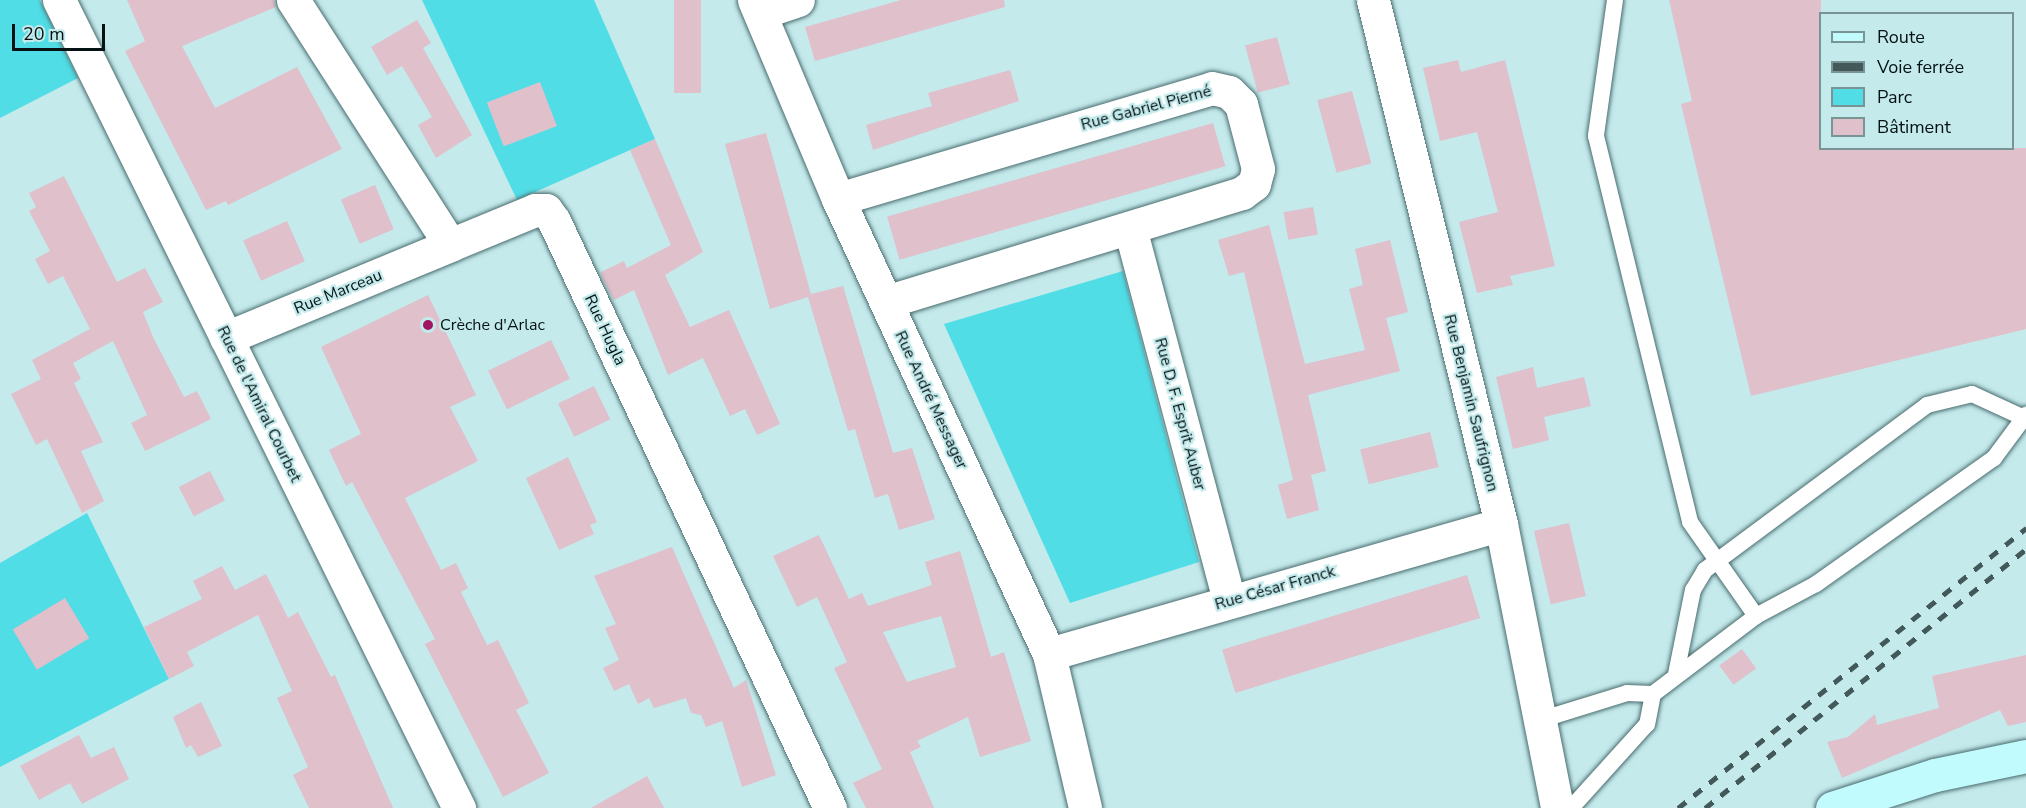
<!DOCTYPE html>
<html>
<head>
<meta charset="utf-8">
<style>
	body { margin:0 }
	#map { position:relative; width:2026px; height:808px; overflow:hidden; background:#c4eaec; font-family:"Nunito Sans",sans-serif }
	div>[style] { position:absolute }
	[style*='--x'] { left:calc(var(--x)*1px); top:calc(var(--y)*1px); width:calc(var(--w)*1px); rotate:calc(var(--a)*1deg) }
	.green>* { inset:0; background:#51dde6 }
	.building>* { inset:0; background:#dfc0cb; transform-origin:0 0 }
	.roads { filter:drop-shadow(0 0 2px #4a6c6e) drop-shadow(0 0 2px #4a6c6e) }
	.lane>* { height:16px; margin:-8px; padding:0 8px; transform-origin:8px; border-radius:8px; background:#fff }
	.street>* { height:33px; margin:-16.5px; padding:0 16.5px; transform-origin:16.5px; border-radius:16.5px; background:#fff }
	.secondary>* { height:33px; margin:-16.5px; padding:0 16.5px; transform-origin:16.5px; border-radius:16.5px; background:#c1fbfe }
	.rail>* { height:4.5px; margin-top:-2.25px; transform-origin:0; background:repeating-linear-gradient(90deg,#435859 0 10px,transparent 0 20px) }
	.dots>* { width:16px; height:16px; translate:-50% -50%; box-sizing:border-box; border:3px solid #c4eaec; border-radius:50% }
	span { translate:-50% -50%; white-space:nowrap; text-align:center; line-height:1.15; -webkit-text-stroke:4.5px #c4eaec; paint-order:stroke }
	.street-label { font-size:16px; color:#051213 }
	.poi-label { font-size:16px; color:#051213 }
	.left { translate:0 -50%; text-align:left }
	.legend { position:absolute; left:1819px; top:12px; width:195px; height:138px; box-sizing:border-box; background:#c4eaec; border:2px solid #789495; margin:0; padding:8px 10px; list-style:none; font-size:18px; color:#051213 }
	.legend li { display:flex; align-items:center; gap:12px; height:30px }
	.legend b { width:30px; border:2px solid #789495 }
	.scale { position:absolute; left:12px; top:24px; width:93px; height:27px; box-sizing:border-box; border:3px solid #051213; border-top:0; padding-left:8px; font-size:18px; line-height:21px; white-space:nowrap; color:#051213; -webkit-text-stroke:4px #c4eaec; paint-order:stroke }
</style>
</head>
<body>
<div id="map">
	<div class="green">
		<i style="clip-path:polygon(0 0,40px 0,78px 78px,0 118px)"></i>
		<i style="clip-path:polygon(422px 0,594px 0,655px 139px,517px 200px)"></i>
		<i style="clip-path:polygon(1123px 271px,1199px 562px,1070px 603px,944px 324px)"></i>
		<i style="clip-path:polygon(87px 513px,169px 679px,0 767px,0 563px)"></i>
	</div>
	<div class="building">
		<i style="clip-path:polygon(127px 0,274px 0,276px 7px,182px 46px,215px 108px,297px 67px,342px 149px,228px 205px,226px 201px,206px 210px,125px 51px,145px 41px)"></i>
		<i style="left:674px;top:0;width:27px;height:93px"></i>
		<i style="clip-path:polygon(901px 0,1004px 0,1005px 7px,815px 61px,805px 27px)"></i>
		<i style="clip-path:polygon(1669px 0,1821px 0,1821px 148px,2026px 148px,2026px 329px,1751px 396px,1681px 104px,1692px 101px)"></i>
		<i style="clip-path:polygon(417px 20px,431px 43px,423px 48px,472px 135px,436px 158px,418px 125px,432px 117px,402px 66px,387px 75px,371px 47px)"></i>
		<i style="left:1277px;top:37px;width:49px;height:33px;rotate:75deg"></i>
		<i style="clip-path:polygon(1458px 60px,1461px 72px,1505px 60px,1555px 266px,1510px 276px,1513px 285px,1477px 293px,1459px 222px,1498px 212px,1477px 132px,1440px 141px,1423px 68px)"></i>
		<i style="clip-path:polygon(1010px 70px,1019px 101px,873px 150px,866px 125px,932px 106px,928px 93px)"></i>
		<i style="left:540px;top:82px;width:47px;height:57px;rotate:69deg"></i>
		<i style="left:1352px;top:91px;width:75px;height:36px;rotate:75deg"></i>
		<i style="left:1213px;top:123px;width:45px;height:339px;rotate:74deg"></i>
		<i style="clip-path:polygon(766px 133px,811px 294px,843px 286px,893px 453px,912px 448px,935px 519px,899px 530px,888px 494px,875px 498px,855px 429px,848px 431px,808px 297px,770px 309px,725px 144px)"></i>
		<i style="clip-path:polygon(655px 139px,703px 252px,665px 275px,690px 327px,729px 310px,780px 424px,757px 435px,745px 409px,730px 416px,703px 358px,668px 375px,634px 290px,614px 300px,603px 280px,601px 272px,624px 261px,627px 268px,671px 245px,630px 150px)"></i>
		<i style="clip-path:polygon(64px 176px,117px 282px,145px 268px,163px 302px,143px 312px,153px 337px,184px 397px,197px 391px,211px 419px,145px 451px,131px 423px,147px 415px,113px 341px,73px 363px,81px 379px,74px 383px,103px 442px,81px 451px,104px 501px,82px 513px,47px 439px,36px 445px,11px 394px,41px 379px,32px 360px,90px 329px,63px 276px,48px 284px,35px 259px,50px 251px,29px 211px,36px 207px,29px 193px)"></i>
		<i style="left:375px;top:185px;width:48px;height:37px;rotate:67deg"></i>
		<i style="left:1313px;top:207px;width:28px;height:30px;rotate:80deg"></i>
		<i style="left:287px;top:221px;width:44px;height:48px;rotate:66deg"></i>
		<i style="clip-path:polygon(1269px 225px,1305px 364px,1365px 350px,1349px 289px,1363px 285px,1355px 249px,1390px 240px,1408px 312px,1386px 318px,1400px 371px,1308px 395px,1326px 471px,1311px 475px,1319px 510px,1287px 519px,1278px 485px,1293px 480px,1244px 272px,1229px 276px,1218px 240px)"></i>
		<i style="clip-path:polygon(428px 295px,476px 395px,450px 407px,478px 461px,405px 498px,441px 570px,456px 563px,468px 588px,461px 592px,487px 645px,498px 640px,529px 703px,516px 710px,549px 773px,503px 797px,425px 644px,435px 639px,352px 482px,346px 486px,329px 450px,361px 434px,321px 347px)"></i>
		<i style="left:551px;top:340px;width:43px;height:70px;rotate:64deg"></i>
		<i style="clip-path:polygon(1533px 367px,1537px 388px,1584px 377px,1591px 406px,1544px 417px,1549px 440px,1513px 449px,1496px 377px)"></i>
		<i style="left:594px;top:386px;width:37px;height:40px;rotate:64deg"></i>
		<i style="left:1430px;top:432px;width:36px;height:72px;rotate:76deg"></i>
		<i style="clip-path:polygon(568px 457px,597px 522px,590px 525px,594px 534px,559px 550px,526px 478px)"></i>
		<i style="left:210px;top:471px;width:33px;height:35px;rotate:63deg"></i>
		<i style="left:1569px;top:523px;width:75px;height:36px;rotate:77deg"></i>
		<i style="clip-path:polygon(evenodd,819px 535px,849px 599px,862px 593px,868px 606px,932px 585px,925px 562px,960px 551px,991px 657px,1004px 652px,1031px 741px,980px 757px,968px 717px,917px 741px,921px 747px,910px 752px,934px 808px,866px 808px,853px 783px,882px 769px,834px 668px,847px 662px,817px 597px,797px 607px,773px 556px,819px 535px,941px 616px,956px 667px,907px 682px,883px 632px,941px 616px)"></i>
		<i style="clip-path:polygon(672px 547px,734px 688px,746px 680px,776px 775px,742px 787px,722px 721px,706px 727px,701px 715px,691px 713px,686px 698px,654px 708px,649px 698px,638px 704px,629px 684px,614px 691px,603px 668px,619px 660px,605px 628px,616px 624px,594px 576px)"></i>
		<i style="clip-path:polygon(222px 566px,235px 590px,266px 574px,288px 618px,298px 612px,331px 677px,335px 675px,393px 808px,309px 808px,293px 775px,308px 767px,277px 698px,292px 691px,258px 615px,187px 652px,194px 666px,169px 679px,144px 627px,202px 599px,193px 581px)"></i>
		<i style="left:1467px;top:575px;width:45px;height:256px;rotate:73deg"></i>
		<i style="left:65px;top:598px;width:47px;height:61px;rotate:59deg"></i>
		<i style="left:1742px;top:649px;width:24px;height:28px;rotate:54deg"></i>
		<i style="clip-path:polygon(2026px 655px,2026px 722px,2008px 726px,2000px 710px,1842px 778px,1827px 742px,1848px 737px,1875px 714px,1877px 725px,1939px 708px,1932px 676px)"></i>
		<i style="clip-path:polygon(201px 702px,222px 746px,198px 757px,191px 745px,186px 748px,173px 717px)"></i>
		<i style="clip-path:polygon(79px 735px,91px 758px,114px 747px,129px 779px,82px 804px,70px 783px,39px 800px,20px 766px)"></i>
		<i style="clip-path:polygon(647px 776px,664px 808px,591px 808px)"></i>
	</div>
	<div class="roads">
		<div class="lane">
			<i style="--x:1615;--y:0;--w:137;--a:98"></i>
			<i style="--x:1596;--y:136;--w:397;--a:76.3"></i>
			<i style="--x:1690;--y:522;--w:115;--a:54.9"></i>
			<i style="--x:1676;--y:674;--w:86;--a:-78.6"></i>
			<i style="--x:1693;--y:590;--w:23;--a:-59"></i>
			<i style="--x:1705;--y:570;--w:277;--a:-36.6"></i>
			<i style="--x:1927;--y:405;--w:46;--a:-13.7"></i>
			<i style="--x:1972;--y:394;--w:55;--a:24.7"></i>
			<i style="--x:1653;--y:694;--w:129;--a:-37.1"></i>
			<i style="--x:1756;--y:616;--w:68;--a:-28.1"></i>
			<i style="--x:1816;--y:584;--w:218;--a:-35.3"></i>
			<i style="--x:1994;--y:458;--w:54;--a:-53.3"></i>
			<i style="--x:1540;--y:720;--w:91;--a:-17.2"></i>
			<i style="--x:1627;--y:693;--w:26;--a:2"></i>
			<i style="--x:1653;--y:694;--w:31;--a:101"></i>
			<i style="--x:1647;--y:724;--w:113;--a:132.1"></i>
		</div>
		<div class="street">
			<i style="--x:59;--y:0;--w:902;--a:63.66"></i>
			<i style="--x:293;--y:0;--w:291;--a:57.3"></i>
			<i style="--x:450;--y:245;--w:92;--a:-22.4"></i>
			<i style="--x:535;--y:210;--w:11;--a:0"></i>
			<i style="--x:546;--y:210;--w:14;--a:54"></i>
			<i style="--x:554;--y:221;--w:649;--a:64.82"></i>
			<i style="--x:754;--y:0;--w:216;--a:67.1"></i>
			<i style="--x:838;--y:199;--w:502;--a:65.12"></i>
			<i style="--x:1049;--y:654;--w:158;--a:76.8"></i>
			<i style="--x:1373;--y:0;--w:539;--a:76.27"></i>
			<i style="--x:1501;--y:524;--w:289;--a:78.8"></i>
			<i style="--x:760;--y:13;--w:40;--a:-18.9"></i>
			<i style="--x:838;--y:199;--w:390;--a:-16.5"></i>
			<i style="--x:1212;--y:88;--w:17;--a:13"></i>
			<i style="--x:1229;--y:92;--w:17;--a:45"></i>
			<i style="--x:1241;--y:104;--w:67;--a:75.3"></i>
			<i style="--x:1258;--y:169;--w:16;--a:105"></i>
			<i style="--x:1254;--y:184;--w:15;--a:143"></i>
			<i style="--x:1242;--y:193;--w:372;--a:163"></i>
			<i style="--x:1130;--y:228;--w:386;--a:75.1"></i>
			<i style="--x:226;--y:338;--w:243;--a:-22.5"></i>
			<i style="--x:1049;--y:654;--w:470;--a:-16"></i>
		</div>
		<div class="secondary">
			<i style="--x:1832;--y:808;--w:108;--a:-17.8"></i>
			<i style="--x:1935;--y:775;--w:93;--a:-11.8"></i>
		</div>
	</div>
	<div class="rail">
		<i style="--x:1678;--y:808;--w:447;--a:-38.8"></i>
		<i style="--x:1705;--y:808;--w:412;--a:-38.9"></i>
	</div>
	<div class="dots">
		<i style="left:428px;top:325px;background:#9f1562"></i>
	</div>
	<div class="street-label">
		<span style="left:1146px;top:108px;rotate:-15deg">Rue Gabriel Pierné</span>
		<span style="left:338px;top:292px;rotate:-22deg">Rue Marceau</span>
		<span style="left:605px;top:330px;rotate:65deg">Rue Hugla</span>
		<span style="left:931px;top:400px;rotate:65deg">Rue André Messager</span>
		<span style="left:1471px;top:403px;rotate:76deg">Rue Benjamin Saufrignon</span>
		<span style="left:259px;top:404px;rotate:64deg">Rue de l'Amiral Courbet</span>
		<span style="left:1180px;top:414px;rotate:75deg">Rue D. F. Esprit Auber</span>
		<span style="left:1275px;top:588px;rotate:-16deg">Rue César Franck</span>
	</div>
	<div class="poi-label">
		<span class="left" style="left:440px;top:325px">Crèche d'Arlac</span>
	</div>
	<ul class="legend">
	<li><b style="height:8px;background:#c1fbfe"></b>Route</li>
	<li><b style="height:8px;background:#435859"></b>Voie ferrée</li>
	<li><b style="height:16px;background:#51dde6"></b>Parc</li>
	<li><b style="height:16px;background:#dfc0cb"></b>Bâtiment</li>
	</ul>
	<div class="scale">20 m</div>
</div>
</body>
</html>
